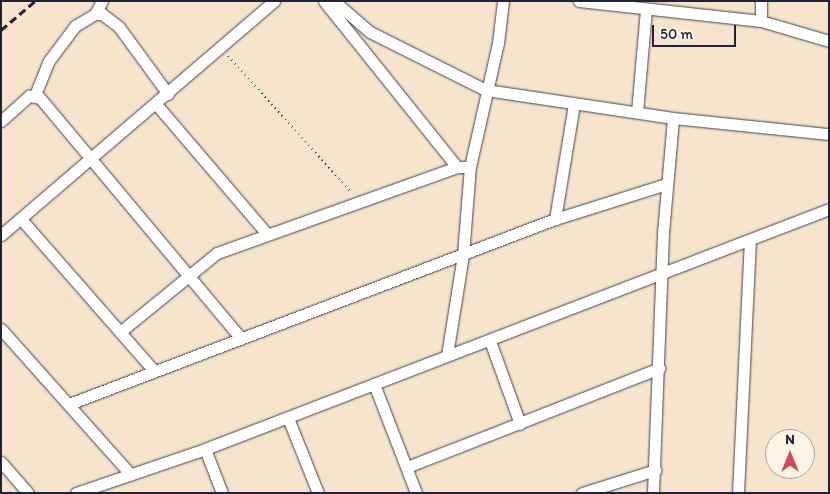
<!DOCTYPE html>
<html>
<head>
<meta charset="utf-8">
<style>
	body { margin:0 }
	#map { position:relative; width:830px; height:494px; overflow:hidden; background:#f6e5cc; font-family:Itim,sans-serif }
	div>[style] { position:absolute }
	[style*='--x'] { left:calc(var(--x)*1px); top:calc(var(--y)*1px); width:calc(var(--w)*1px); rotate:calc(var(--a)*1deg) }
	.path>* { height:2px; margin-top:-1px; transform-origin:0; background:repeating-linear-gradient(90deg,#423f51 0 1px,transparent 0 5px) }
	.roads { filter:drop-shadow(0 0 1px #423f51) drop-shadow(0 0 1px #423f51) }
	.minor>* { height:11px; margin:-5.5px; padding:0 5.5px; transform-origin:5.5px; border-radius:5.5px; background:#fff }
	.rail>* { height:3px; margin-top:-1.5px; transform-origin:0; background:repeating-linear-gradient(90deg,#22223b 0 8px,transparent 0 12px) }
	span { translate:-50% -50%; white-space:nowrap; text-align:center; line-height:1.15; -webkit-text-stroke:4px #fcf5e5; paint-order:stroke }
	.frame { position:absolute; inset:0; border:2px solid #22223b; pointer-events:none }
	.north { position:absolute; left:765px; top:429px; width:50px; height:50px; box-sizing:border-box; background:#fcf5e5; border:1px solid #a5a1a1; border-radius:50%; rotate:0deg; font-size:14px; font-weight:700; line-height:20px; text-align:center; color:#22223b }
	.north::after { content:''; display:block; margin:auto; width:18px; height:22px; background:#d1495b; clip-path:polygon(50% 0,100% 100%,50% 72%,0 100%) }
	.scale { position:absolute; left:652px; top:25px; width:84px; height:22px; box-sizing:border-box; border:2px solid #22223b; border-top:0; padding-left:6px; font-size:15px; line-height:18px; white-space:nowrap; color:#22223b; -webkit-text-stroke:4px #fcf5e5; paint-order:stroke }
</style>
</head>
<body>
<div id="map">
	<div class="path">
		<i style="--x:228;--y:56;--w:185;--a:47.9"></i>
	</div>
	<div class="roads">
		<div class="minor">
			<i style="--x:324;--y:1;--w:213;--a:51.3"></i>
			<i style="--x:334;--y:1;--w:48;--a:40.7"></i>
			<i style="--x:370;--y:32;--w:130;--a:26.6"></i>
			<i style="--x:486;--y:90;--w:189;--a:8.5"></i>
			<i style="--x:673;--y:118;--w:157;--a:5.9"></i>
			<i style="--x:579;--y:1;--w:183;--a:6.3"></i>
			<i style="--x:761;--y:21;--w:71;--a:16.4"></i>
			<i style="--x:95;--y:14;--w:15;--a:-62"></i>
			<i style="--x:761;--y:21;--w:20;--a:-90"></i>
			<i style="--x:35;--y:95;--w:35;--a:-68"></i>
			<i style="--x:48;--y:62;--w:45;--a:-53.1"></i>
			<i style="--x:75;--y:26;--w:23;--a:-31"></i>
			<i style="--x:95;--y:14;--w:7;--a:0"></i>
			<i style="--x:102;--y:14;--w:21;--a:37"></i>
			<i style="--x:119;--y:27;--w:83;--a:53.8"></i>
			<i style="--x:156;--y:104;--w:171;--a:49.5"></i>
			<i style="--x:637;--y:112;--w:103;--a:-85"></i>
			<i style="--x:1;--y:121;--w:38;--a:-42"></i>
			<i style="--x:29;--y:96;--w:11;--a:10"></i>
			<i style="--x:40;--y:98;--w:313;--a:50.1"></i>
			<i style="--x:21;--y:219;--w:202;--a:48.8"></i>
			<i style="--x:555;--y:219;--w:117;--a:-80.6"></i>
			<i style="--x:1;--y:235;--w:360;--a:-40.6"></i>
			<i style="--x:1;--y:329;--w:195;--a:48.3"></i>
			<i style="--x:120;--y:332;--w:125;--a:-39.2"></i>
			<i style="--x:217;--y:253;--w:255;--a:-19.7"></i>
			<i style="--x:457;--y:167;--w:13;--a:0"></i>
			<i style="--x:490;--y:341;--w:88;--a:70.1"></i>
			<i style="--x:447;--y:355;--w:101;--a:-80.9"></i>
			<i style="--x:463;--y:255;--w:88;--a:-85.5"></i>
			<i style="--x:470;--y:167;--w:127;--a:-77.3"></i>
			<i style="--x:498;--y:43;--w:42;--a:-83.2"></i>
			<i style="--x:374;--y:384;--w:117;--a:68.9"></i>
			<i style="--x:69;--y:404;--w:520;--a:-20.84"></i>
			<i style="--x:555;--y:219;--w:117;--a:-17.4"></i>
			<i style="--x:288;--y:418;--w:81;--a:68.2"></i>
			<i style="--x:205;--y:449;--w:47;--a:68.9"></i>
			<i style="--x:1;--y:462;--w:41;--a:48.9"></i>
			<i style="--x:407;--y:467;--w:271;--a:-21.4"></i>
			<i style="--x:76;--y:493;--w:136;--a:-18.8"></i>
			<i style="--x:205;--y:449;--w:669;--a:-21.04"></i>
			<i style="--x:582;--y:493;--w:77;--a:-17.5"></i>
			<i style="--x:653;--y:493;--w:260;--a:-87.8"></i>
			<i style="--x:663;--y:233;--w:115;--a:-85"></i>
			<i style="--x:738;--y:493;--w:252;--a:-87.3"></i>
		</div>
	</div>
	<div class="rail">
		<i style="--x:1;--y:30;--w:45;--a:-40.5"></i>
	</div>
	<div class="frame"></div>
	<div class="north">N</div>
	<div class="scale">50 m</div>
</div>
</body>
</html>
